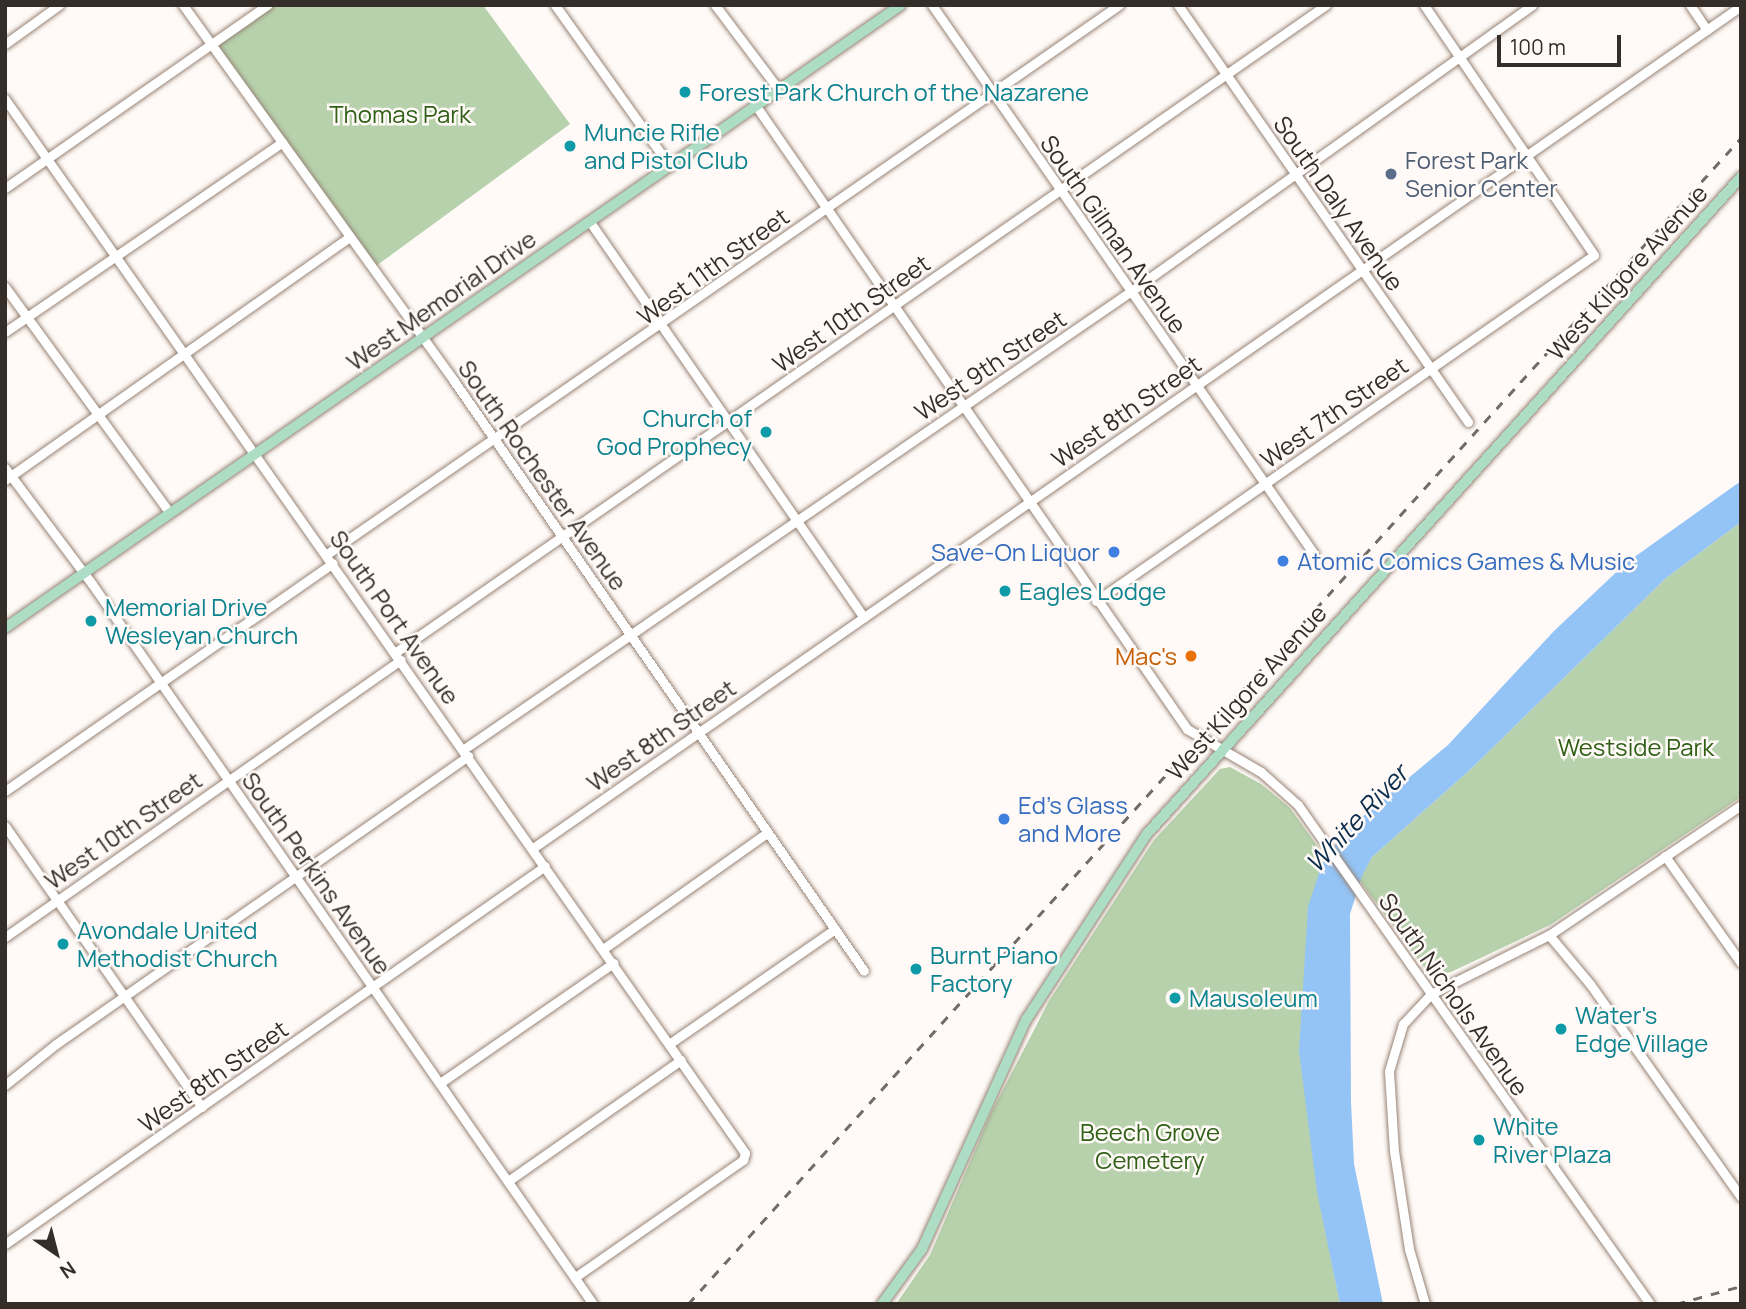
<!DOCTYPE html>
<html>
<head>
<meta charset="utf-8">
<style>
	body { margin:0 }
	#map { position:relative; width:1746px; height:1309px; overflow:hidden; background:#fffaf7; font-family:Manrope,sans-serif }
	div>[style] { position:absolute }
	[style*='--x'] { left:calc(var(--x)*1px); top:calc(var(--y)*1px); width:calc(var(--w)*1px); rotate:calc(var(--a)*1deg) }
	.green>* { inset:0; background:#b6d1ac }
	.water>* { inset:0; background:#94c3f5 }
	.roads { filter:drop-shadow(0 0 2px #988476) drop-shadow(0 0 2px #988476) }
	.minor>* { height:9px; margin:-4.5px; padding:0 4.5px; transform-origin:4.5px; border-radius:4.5px; background:#fff }
	.major>* { height:10px; margin:-5px; padding:0 5px; transform-origin:5px; border-radius:5px; background:#adddc4 }
	.rail>* { height:2.5px; margin-top:-1.25px; transform-origin:0; background:repeating-linear-gradient(90deg,#726b66 0 9px,transparent 0 18px) }
	.dots>* { width:19px; height:19px; translate:-50% -50%; box-sizing:border-box; border:4px solid #fffaf7; border-radius:50% }
	span { translate:-50% -50%; white-space:nowrap; text-align:center; line-height:1.15; -webkit-text-stroke:5px #fffaf7; paint-order:stroke }
	.culture-label { font-size:24px; color:#0d838f }
	.left { translate:0 -50%; text-align:left }
	.right { translate:-100% -50%; text-align:right }
	.park-label { font-size:24px; color:#2f6016 }
	.service-label { font-size:24px; color:#4e5e75 }
	.street-label { font-size:24px; color:#352d27 }
	.shop-label { font-size:24px; color:#366cbe }
	.food-label { font-size:24px; color:#c56008 }
	.water-label { font-size:26px; color:#0b2d4d; font-style:italic }
	.frame { position:absolute; inset:0; border:7px solid #352d27; pointer-events:none }
	.north { position:absolute; left:21px; top:1218px; width:70px; height:70px; -webkit-text-stroke:5px #fffaf7; paint-order:stroke; rotate:145deg; font-size:19px; font-weight:700; line-height:28px; text-align:center; color:#352d27 }
	.north::after { content:''; display:block; margin:auto; width:24px; height:32px; background:#352d27; clip-path:polygon(50% 0,100% 100%,50% 72%,0 100%) }
	.scale { position:absolute; left:1497px; top:35px; width:124px; height:32px; box-sizing:border-box; border:4px solid #352d27; border-top:0; padding-left:9px; font-size:21px; line-height:24px; white-space:nowrap; color:#352d27; -webkit-text-stroke:5px #fffaf7; paint-order:stroke }
</style>
</head>
<body>
<div id="map">
	<div class="green">
		<i style="clip-path:polygon(274px 5px,483px 5px,570px 124px,376px 266px,217px 44px)"></i>
		<i style="clip-path:polygon(1741px 522px,1741px 797px,1550px 925px,1451px 972px,1437px 975px,1426px 970px,1359px 880px,1372px 857px,1472px 768px,1666px 578px)"></i>
		<i style="clip-path:polygon(1230px 767px,1261px 784px,1290px 808px,1326px 858px,1317px 1188px,1340px 1304px,896px 1304px,930px 1255px,991px 1113px,1049px 1001px,1154px 840px,1220px 769px)"></i>
	</div>
	<div class="water">
		<i style="clip-path:polygon(1741px 481px,1741px 522px,1666px 578px,1472px 768px,1372px 857px,1362px 876px,1350px 914px,1351px 1102px,1354px 1164px,1383px 1304px,1340px 1304px,1317px 1192px,1299px 1051px,1308px 907px,1322px 864px,1344px 832px,1448px 745px,1554px 631px,1626px 563px)"></i>
	</div>
	<div class="roads">
		<div class="minor">
			<i style="--x:183;--y:5;--w:463;--a:54.2"></i>
			<i style="--x:454;--y:381;--w:718;--a:55.2"></i>
			<i style="--x:555;--y:5;--w:198;--a:54.5"></i>
			<i style="--x:715;--y:5;--w:106;--a:53"></i>
			<i style="--x:932;--y:5;--w:669;--a:55.17"></i>
			<i style="--x:1178;--y:5;--w:508;--a:55.18"></i>
			<i style="--x:1690;--y:5;--w:30;--a:56"></i>
			<i style="--x:5;--y:44;--w:67;--a:-35.8"></i>
			<i style="--x:5;--y:99;--w:1288;--a:54.93"></i>
			<i style="--x:745;--y:1153;--w:7;--a:106"></i>
			<i style="--x:743;--y:1160;--w:205;--a:145.1"></i>
			<i style="--x:756;--y:106;--w:758;--a:55.32"></i>
			<i style="--x:1187;--y:729;--w:86;--a:30.2"></i>
			<i style="--x:1261;--y:772;--w:50;--a:41.7"></i>
			<i style="--x:1298;--y:805;--w:611;--a:54.8"></i>
			<i style="--x:5;--y:188;--w:320;--a:-34.9"></i>
			<i style="--x:590;--y:222;--w:481;--a:55.3"></i>
			<i style="--x:5;--y:287;--w:278;--a:53.9"></i>
			<i style="--x:5;--y:332;--w:336;--a:-34.4"></i>
			<i style="--x:5;--y:468;--w:145;--a:53.1"></i>
			<i style="--x:92;--y:584;--w:877;--a:55.17"></i>
			<i style="--x:5;--y:480;--w:422;--a:-35.2"></i>
			<i style="--x:327;--y:554;--w:964;--a:-34.73"></i>
			<i style="--x:1096;--y:601;--w:606;--a:-34.79"></i>
			<i style="--x:1594;--y:255;--w:302;--a:-124.2"></i>
			<i style="--x:396;--y:652;--w:1133;--a:-34.83"></i>
			<i style="--x:464;--y:749;--w:808;--a:-34.46"></i>
			<i style="--x:1130;--y:292;--w:494;--a:-35.5"></i>
			<i style="--x:5;--y:791;--w:399;--a:-34.8"></i>
			<i style="--x:5;--y:826;--w:343;--a:55"></i>
			<i style="--x:533;--y:848;--w:1472;--a:-34.88"></i>
			<i style="--x:1665;--y:856;--w:131;--a:54.6"></i>
			<i style="--x:1549;--y:935;--w:64;--a:50.1"></i>
			<i style="--x:1590;--y:984;--w:261;--a:54.7"></i>
			<i style="--x:5;--y:937;--w:483;--a:-35"></i>
			<i style="--x:603;--y:949;--w:202;--a:-35.3"></i>
			<i style="--x:669;--y:1044;--w:202;--a:-34.7"></i>
			<i style="--x:440;--y:1083;--w:211;--a:-34.7"></i>
			<i style="--x:5;--y:1085;--w:65;--a:-38.8"></i>
			<i style="--x:56;--y:1044;--w:503;--a:-34.95"></i>
			<i style="--x:508;--y:1181;--w:211;--a:-35"></i>
			<i style="--x:5;--y:1244;--w:659;--a:-34.99"></i>
			<i style="--x:1425;--y:1304;--w:57;--a:-106.2"></i>
			<i style="--x:1409;--y:1249;--w:99;--a:-98.7"></i>
			<i style="--x:1394;--y:1151;--w:80;--a:-93.6"></i>
			<i style="--x:1389;--y:1071;--w:49;--a:-73.4"></i>
			<i style="--x:1403;--y:1024;--w:41;--a:-47"></i>
			<i style="--x:1431;--y:994;--w:132;--a:-26.6"></i>
			<i style="--x:1549;--y:935;--w:232;--a:-34.1"></i>
		</div>
		<div class="major">
			<i style="--x:5;--y:628;--w:1091;--a:-34.81"></i>
			<i style="--x:882;--y:1304;--w:68;--a:-54"></i>
			<i style="--x:922;--y:1249;--w:252;--a:-65.6"></i>
			<i style="--x:1026;--y:1020;--w:222;--a:-57"></i>
			<i style="--x:1147;--y:834;--w:886;--a:-47.88"></i>
		</div>
	</div>
	<div class="rail">
		<i style="--x:688;--y:1304;--w:1571;--a:-47.92"></i>
		<i style="--x:1676;--y:1304;--w:67;--a:-15.5"></i>
	</div>
	<div class="dots">
		<i style="left:685px;top:92px;background:#0f9aa8"></i>
		<i style="left:570px;top:146px;background:#0f9aa8"></i>
		<i style="left:1391px;top:174px;background:#5c6f8a"></i>
		<i style="left:766px;top:432px;background:#0f9aa8"></i>
		<i style="left:1114px;top:552px;background:#3f7fe0"></i>
		<i style="left:1283px;top:561px;background:#3f7fe0"></i>
		<i style="left:1005px;top:591px;background:#0f9aa8"></i>
		<i style="left:91px;top:621px;background:#0f9aa8"></i>
		<i style="left:1191px;top:656px;background:#e8710a"></i>
		<i style="left:1004px;top:819px;background:#3f7fe0"></i>
		<i style="left:63px;top:944px;background:#0f9aa8"></i>
		<i style="left:916px;top:969px;background:#0f9aa8"></i>
		<i style="left:1175px;top:998px;background:#0f9aa8"></i>
		<i style="left:1561px;top:1029px;background:#0f9aa8"></i>
		<i style="left:1479px;top:1140px;background:#0f9aa8"></i>
	</div>
	<div class="culture-label">
		<span class="left" style="left:699px;top:92px">Forest Park Church of the Nazarene</span>
		<span class="left" style="left:584px;top:146px">Muncie Rifle<br>and Pistol Club</span>
		<span class="right" style="left:752px;top:432px">Church of<br>God Prophecy</span>
		<span class="left" style="left:1019px;top:591px">Eagles Lodge</span>
		<span class="left" style="left:105px;top:621px">Memorial Drive<br>Wesleyan Church</span>
		<span class="left" style="left:77px;top:944px">Avondale United<br>Methodist Church</span>
		<span class="left" style="left:930px;top:969px">Burnt Piano<br>Factory</span>
		<span class="left" style="left:1189px;top:998px">Mausoleum</span>
		<span class="left" style="left:1575px;top:1029px">Water's<br>Edge Village</span>
		<span class="left" style="left:1493px;top:1140px">White<br>River Plaza</span>
	</div>
	<div class="park-label">
		<span style="left:400px;top:114px">Thomas Park</span>
		<span style="left:1636px;top:747px">Westside Park</span>
		<span style="left:1150px;top:1146px">Beech Grove<br>Cemetery</span>
	</div>
	<div class="service-label">
		<span class="left" style="left:1405px;top:174px">Forest Park<br>Senior Center</span>
	</div>
	<div class="street-label">
		<span style="left:1339px;top:203px;rotate:55deg">South Daly Avenue</span>
		<span style="left:1114px;top:234px;rotate:55deg">South Gilman Avenue</span>
		<span style="left:713px;top:266px;rotate:-36deg">West 11th Street</span>
		<span style="left:1627px;top:272px;rotate:-48deg">West Kilgore Avenue</span>
		<span style="left:441px;top:300px;rotate:-35deg">West Memorial Drive</span>
		<span style="left:851px;top:313px;rotate:-35deg">West 10th Street</span>
		<span style="left:990px;top:365px;rotate:-34deg">West 9th Street</span>
		<span style="left:1126px;top:411px;rotate:-35deg">West 8th Street</span>
		<span style="left:1334px;top:412px;rotate:-35deg">West 7th Street</span>
		<span style="left:543px;top:475px;rotate:55deg">South Rochester Avenue</span>
		<span style="left:395px;top:617px;rotate:55deg">South Port Avenue</span>
		<span style="left:1246px;top:692px;rotate:-48deg">West Kilgore Avenue</span>
		<span style="left:661px;top:735px;rotate:-35deg">West 8th Street</span>
		<span style="left:123px;top:830px;rotate:-35deg">West 10th Street</span>
		<span style="left:317px;top:873px;rotate:55deg">South Perkins Avenue</span>
		<span style="left:1454px;top:994px;rotate:55deg">South Nichols Avenue</span>
		<span style="left:213px;top:1076px;rotate:-35deg">West 8th Street</span>
	</div>
	<div class="shop-label">
		<span class="right" style="left:1100px;top:552px">Save-On Liquor</span>
		<span class="left" style="left:1297px;top:561px">Atomic Comics Games &amp; Music</span>
		<span class="left" style="left:1018px;top:819px">Ed's Glass<br>and More</span>
	</div>
	<div class="food-label">
		<span class="right" style="left:1177px;top:656px">Mac's</span>
	</div>
	<div class="water-label">
		<span style="left:1357px;top:819px;rotate:-47deg">White River</span>
	</div>
	<div class="frame"></div>
	<div class="north">N</div>
	<div class="scale">100 m</div>
</div>
</body>
</html>
